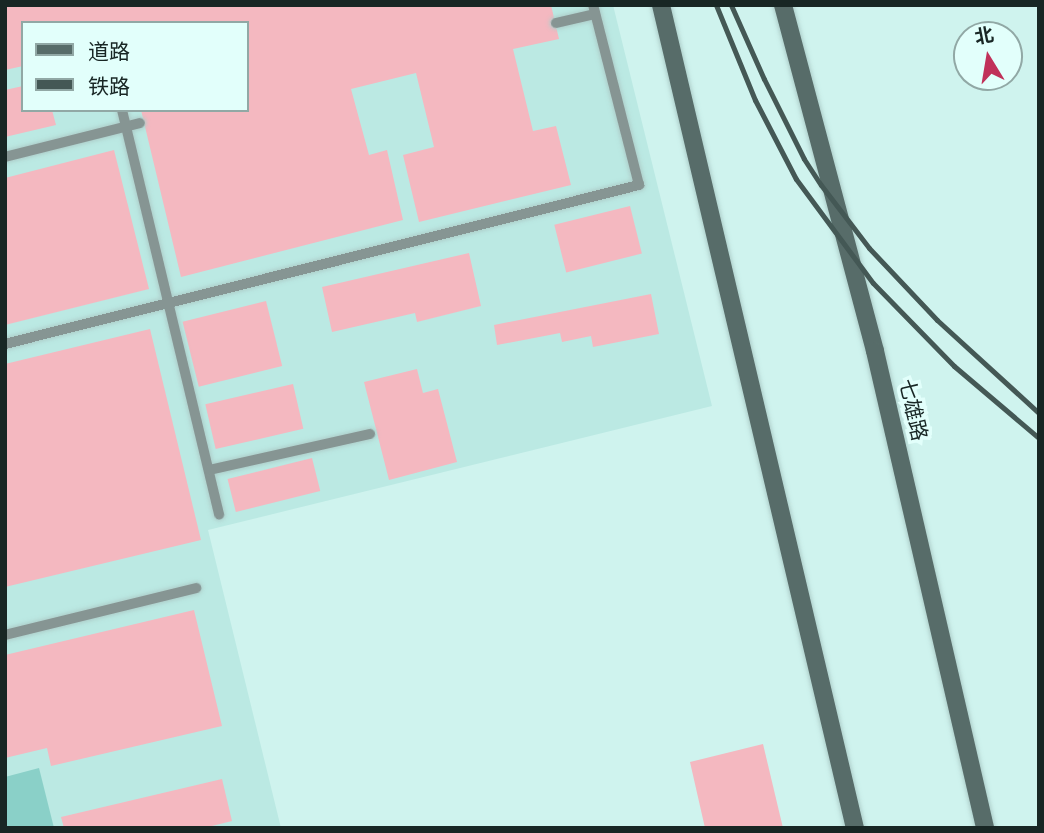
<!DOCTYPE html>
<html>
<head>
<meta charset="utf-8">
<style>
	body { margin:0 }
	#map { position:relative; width:1044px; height:833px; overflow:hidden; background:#cff3ee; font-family:"Alegreya Sans","Noto Sans SC",sans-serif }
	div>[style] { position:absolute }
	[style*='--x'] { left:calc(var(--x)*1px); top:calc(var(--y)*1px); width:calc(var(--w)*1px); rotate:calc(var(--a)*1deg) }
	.built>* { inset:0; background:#bbe9e3 }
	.green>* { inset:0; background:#8ad0c8 }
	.building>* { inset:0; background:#f4b8c0; transform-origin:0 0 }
	.roads { filter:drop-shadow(0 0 2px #aececa) drop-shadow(0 0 2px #aececa) }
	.lane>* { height:10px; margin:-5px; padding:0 5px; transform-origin:5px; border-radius:5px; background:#869593 }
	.secondary>* { height:18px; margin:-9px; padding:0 9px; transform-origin:9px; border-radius:9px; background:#576c69 }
	.rail>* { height:5px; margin:-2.5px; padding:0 2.5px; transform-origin:2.5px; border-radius:2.5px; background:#445855 }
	span { translate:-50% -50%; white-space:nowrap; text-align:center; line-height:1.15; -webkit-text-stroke:7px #e2fffb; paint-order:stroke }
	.street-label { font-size:21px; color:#182624 }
	.frame { position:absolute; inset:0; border:7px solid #182624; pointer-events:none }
	.legend { position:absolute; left:21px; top:21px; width:228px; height:91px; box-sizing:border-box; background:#e2fffb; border:2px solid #91a8a5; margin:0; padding:9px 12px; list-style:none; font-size:21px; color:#182624 }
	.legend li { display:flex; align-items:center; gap:14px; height:35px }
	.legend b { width:35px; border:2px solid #91a8a5 }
	.north { position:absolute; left:953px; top:21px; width:70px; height:70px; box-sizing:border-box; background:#e2fffb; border:2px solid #91a8a5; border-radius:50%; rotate:349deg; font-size:19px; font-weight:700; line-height:28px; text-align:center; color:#182624 }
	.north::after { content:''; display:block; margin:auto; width:24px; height:32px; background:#c03159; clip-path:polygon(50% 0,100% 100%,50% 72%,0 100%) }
</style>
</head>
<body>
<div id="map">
	<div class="built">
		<i style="clip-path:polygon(evenodd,5px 5px,613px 5px,712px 406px,208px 530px,281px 828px,5px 828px,5px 5px,23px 23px,247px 23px,247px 110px,23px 110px,23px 23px)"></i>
	</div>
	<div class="green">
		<i style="clip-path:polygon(39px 768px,54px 828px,5px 828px,5px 777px)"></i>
	</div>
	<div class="building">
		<i style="clip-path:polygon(5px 5px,551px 5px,559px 39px,513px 49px,533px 131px,556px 126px,571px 185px,419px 222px,403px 155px,434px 147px,416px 73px,351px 89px,369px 155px,387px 150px,403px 220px,181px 277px,141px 110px,247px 110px,247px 23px,23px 23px,23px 66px,5px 70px)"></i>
		<i style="clip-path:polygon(23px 86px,23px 110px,52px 110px,56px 125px,5px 137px,5px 90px)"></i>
		<i style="clip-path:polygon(114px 150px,149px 289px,5px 325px,5px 178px)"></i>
		<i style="left:630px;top:206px;width:49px;height:78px;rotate:76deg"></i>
		<i style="clip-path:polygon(469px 253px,481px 306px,417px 322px,415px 313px,332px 332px,322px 287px)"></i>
		<i style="clip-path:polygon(651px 294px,659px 334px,593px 347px,591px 336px,562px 342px,560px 333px,497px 345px,494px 325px)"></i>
		<i style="left:266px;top:301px;width:67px;height:86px;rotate:76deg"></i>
		<i style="clip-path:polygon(150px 329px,201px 540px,5px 587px,5px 364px)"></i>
		<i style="clip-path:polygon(417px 369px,423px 393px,438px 389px,457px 462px,389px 480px,364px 382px)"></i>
		<i style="left:293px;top:384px;width:46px;height:90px;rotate:77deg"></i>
		<i style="left:312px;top:458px;width:34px;height:87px;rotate:76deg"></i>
		<i style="clip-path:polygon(194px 610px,222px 726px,51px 766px,47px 748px,5px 758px,5px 655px)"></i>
		<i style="clip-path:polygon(763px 744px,783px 828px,705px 828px,690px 762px)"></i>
		<i style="clip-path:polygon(222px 779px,232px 821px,204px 828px,64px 828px,61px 817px)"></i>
	</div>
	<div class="roads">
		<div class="lane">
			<i style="--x:556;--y:23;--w:40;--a:-13"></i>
			<i style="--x:122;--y:110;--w:416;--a:76.5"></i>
			<i style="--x:5;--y:157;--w:139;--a:-14.1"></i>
			<i style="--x:5;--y:344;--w:654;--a:-14.08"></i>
			<i style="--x:639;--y:185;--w:186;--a:-104.3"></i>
			<i style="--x:209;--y:470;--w:165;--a:-12.6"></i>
			<i style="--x:5;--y:635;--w:197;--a:-13.8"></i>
		</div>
		<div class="secondary">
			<i style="--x:661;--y:5;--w:846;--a:76.74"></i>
			<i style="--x:783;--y:5;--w:358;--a:75.1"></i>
			<i style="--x:875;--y:351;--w:490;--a:77"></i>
		</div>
	</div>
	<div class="rail">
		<i style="--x:716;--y:5;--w:103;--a:67.7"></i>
		<i style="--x:755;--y:100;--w:89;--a:62.6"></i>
		<i style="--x:796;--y:179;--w:129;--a:53.5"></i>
		<i style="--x:873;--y:283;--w:116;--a:45.7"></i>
		<i style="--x:954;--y:366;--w:111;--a:40.3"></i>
		<i style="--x:731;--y:5;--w:81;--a:66"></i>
		<i style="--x:764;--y:79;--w:89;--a:63.4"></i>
		<i style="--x:804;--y:159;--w:31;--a:57"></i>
		<i style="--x:821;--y:185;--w:79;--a:52.7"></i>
		<i style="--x:869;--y:248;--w:99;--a:46.6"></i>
		<i style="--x:937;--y:320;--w:138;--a:42.4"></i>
	</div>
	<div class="street-label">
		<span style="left:912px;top:410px;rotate:77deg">七雄路</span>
	</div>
	<div class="frame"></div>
	<ul class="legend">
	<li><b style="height:9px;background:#576c69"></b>道路</li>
	<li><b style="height:9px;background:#445855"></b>铁路</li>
	</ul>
	<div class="north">北</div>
</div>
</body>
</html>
